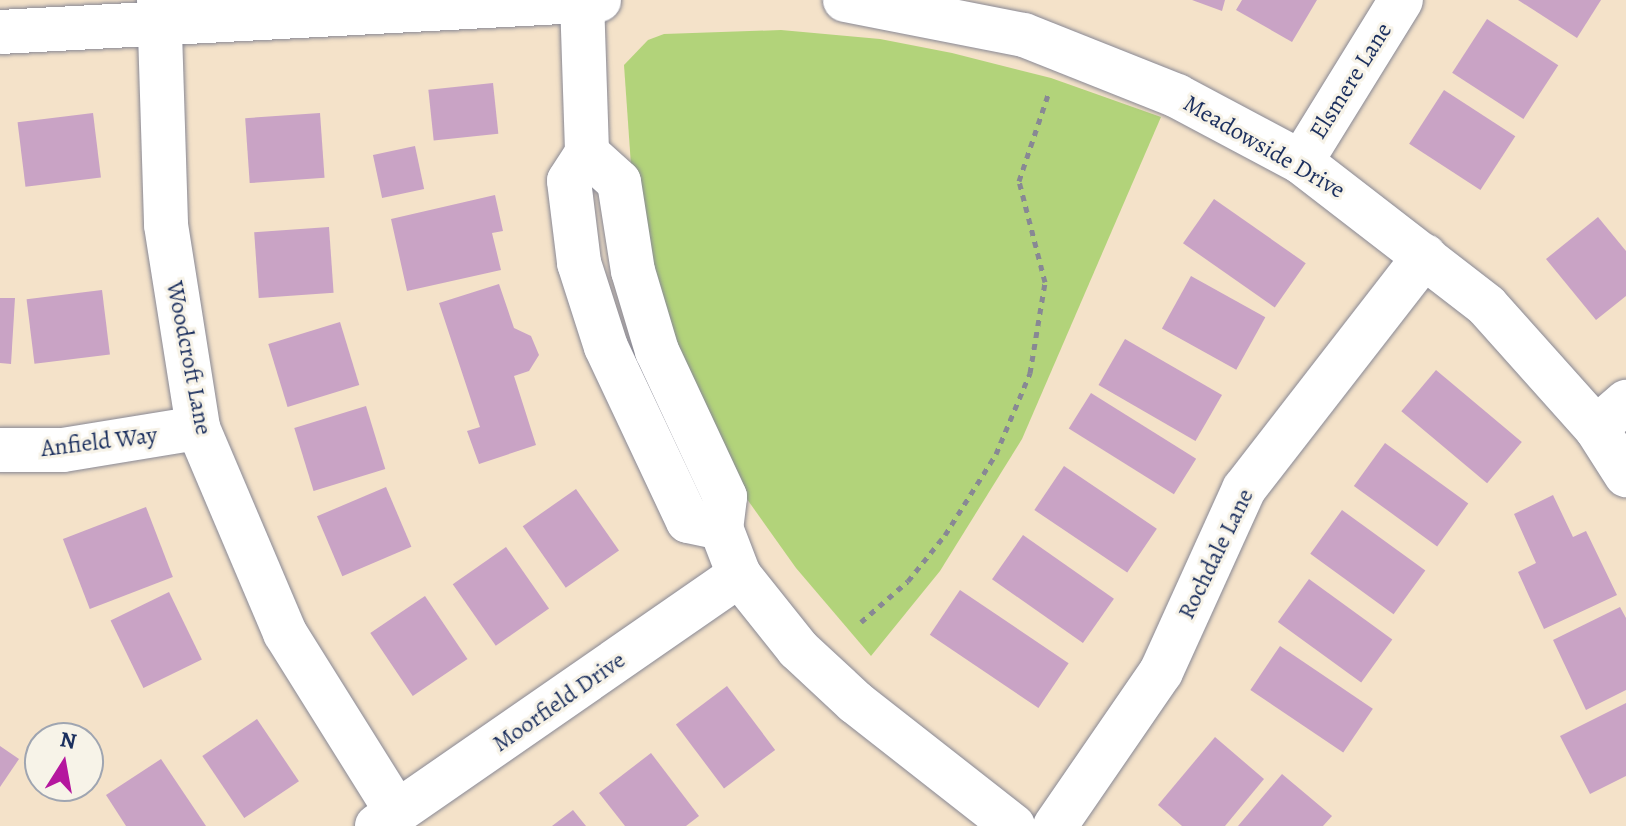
<!DOCTYPE html>
<html>
<head>
<meta charset="utf-8">
<style>
	body { margin:0 }
	#map { position:relative; width:1626px; height:826px; overflow:hidden; background:#f4e2c9; font-family:Alegreya,serif }
	div>[style] { position:absolute }
	[style*='--x'] { left:calc(var(--x)*1px); top:calc(var(--y)*1px); width:calc(var(--w)*1px); rotate:calc(var(--a)*1deg) }
	.green>* { inset:0; background:#b2d37a }
	.building>* { inset:0; background:#c9a3c5; transform-origin:0 0 }
	.path>* { height:5px; margin-top:-2.5px; transform-origin:0; background:repeating-linear-gradient(90deg,#888894 0 6px,transparent 0 12px) }
	.roads { filter:drop-shadow(0 0 2px #888894) drop-shadow(0 0 2px #888894) }
	.minor>* { height:44px; margin:-22px; padding:0 22px; transform-origin:22px; border-radius:22px; background:#fff }
	span { translate:-50% -50%; white-space:nowrap; text-align:center; line-height:1.15; -webkit-text-stroke:6px #f7f3e8; paint-order:stroke }
	.street-label { font-size:24px; color:#1b2f5e }
	.north { position:absolute; left:24px; top:722px; width:80px; height:80px; box-sizing:border-box; background:#f7f3e8; border:2px solid #9fa5b1; border-radius:50%; rotate:11deg; font-size:22px; font-weight:700; line-height:32px; text-align:center; color:#1b2f5e }
	.north::after { content:''; display:block; margin:auto; width:28px; height:36px; background:#b5179e; clip-path:polygon(50% 0,100% 100%,50% 72%,0 100%) }
</style>
</head>
<body>
<div id="map">
	<div class="green">
		<i style="clip-path:polygon(781px 30px,880px 39px,952px 53px,1051px 78px,1161px 117px,1022px 439px,940px 571px,871px 656px,796px 568px,732px 478px,687px 382px,633px 194px,624px 65px,648px 40px,664px 34px)"></i>
	</div>
	<div class="building">
		<i style="clip-path:polygon(1192px 0,1225px 0,1222px 11px)"></i>
		<i style="clip-path:polygon(1242px 0,1317px 0,1292px 42px,1236px 10px)"></i>
		<i style="clip-path:polygon(1518px 0,1601px 0,1577px 38px)"></i>
		<i style="left:1487px;top:19px;width:85px;height:64px;rotate:33deg"></i>
		<i style="left:493px;top:83px;width:51px;height:65px;rotate:84deg"></i>
		<i style="left:1444px;top:90px;width:85px;height:64px;rotate:33deg"></i>
		<i style="left:93px;top:113px;width:65px;height:76px;rotate:83deg"></i>
		<i style="left:320px;top:113px;width:65px;height:75px;rotate:86deg"></i>
		<i style="left:415px;top:146px;width:44px;height:43px;rotate:78deg"></i>
		<i style="clip-path:polygon(495px 195px,503px 231px,492px 233px,501px 270px,407px 291px,391px 219px)"></i>
		<i style="left:1214px;top:199px;width:112px;height:54px;rotate:35deg"></i>
		<i style="clip-path:polygon(1598px 217px,1626px 251px,1626px 296px,1596px 320px,1546px 259px)"></i>
		<i style="left:329px;top:227px;width:66px;height:75px;rotate:86deg"></i>
		<i style="left:1191px;top:276px;width:85px;height:60px;rotate:29deg"></i>
		<i style="clip-path:polygon(499px 284px,514px 328px,531px 336px,539px 355px,529px 371px,514px 376px,536px 445px,479px 464px,467px 431px,480px 427px,439px 303px)"></i>
		<i style="left:102px;top:290px;width:65px;height:76px;rotate:83deg"></i>
		<i style="clip-path:polygon(0 298px,15px 298px,11px 364px,0 363px)"></i>
		<i style="left:340px;top:322px;width:66px;height:75px;rotate:73deg"></i>
		<i style="left:1125px;top:339px;width:112px;height:53px;rotate:30deg"></i>
		<i style="left:1436px;top:370px;width:112px;height:54px;rotate:40deg"></i>
		<i style="left:1091px;top:393px;width:124px;height:42px;rotate:32deg"></i>
		<i style="left:366px;top:406px;width:66px;height:75px;rotate:73deg"></i>
		<i style="left:1385px;top:443px;width:103px;height:53px;rotate:36deg"></i>
		<i style="left:1064px;top:466px;width:112px;height:53px;rotate:34deg"></i>
		<i style="left:386px;top:487px;width:65px;height:75px;rotate:67deg"></i>
		<i style="left:576px;top:489px;width:75px;height:65px;rotate:55deg"></i>
		<i style="clip-path:polygon(1553px 495px,1573px 537px,1586px 531px,1617px 595px,1544px 629px,1518px 572px,1536px 563px,1514px 514px)"></i>
		<i style="left:146px;top:507px;width:75px;height:89px;rotate:69deg"></i>
		<i style="left:1342px;top:510px;width:103px;height:54px;rotate:36deg"></i>
		<i style="left:1023px;top:535px;width:111px;height:54px;rotate:35deg"></i>
		<i style="left:506px;top:547px;width:75px;height:65px;rotate:55deg"></i>
		<i style="left:1309px;top:579px;width:103px;height:53px;rotate:36deg"></i>
		<i style="left:960px;top:590px;width:131px;height:54px;rotate:34deg"></i>
		<i style="left:169px;top:592px;width:75px;height:65px;rotate:64deg"></i>
		<i style="left:425px;top:596px;width:76px;height:66px;rotate:56deg"></i>
		<i style="clip-path:polygon(1620px 607px,1626px 618px,1626px 690px,1586px 710px,1553px 640px)"></i>
		<i style="left:1280px;top:646px;width:112px;height:53px;rotate:34deg"></i>
		<i style="left:727px;top:686px;width:80px;height:64px;rotate:53deg"></i>
		<i style="clip-path:polygon(1626px 703px,1626px 776px,1590px 794px,1560px 736px)"></i>
		<i style="left:257px;top:719px;width:75px;height:66px;rotate:56deg"></i>
		<i style="clip-path:polygon(1215px 737px,1264px 779px,1225px 826px,1182px 826px,1158px 805px)"></i>
		<i style="clip-path:polygon(0 746px,19px 759px,0 787px)"></i>
		<i style="clip-path:polygon(651px 753px,699px 816px,686px 826px,625px 826px,599px 793px)"></i>
		<i style="clip-path:polygon(161px 759px,206px 826px,126px 826px,106px 795px)"></i>
		<i style="clip-path:polygon(1282px 774px,1332px 816px,1323px 826px,1238px 826px)"></i>
		<i style="clip-path:polygon(573px 810px,586px 826px,552px 826px)"></i>
	</div>
	<div class="path">
		<i style="--x:861;--y:622;--w:62;--a:-41.1"></i>
		<i style="--x:908;--y:581;--w:59;--a:-51.2"></i>
		<i style="--x:945;--y:535;--w:96;--a:-57.8"></i>
		<i style="--x:996;--y:454;--w:88;--a:-67.2"></i>
		<i style="--x:1030;--y:373;--w:92;--a:-80.6"></i>
		<i style="--x:1045;--y:282;--w:104;--a:-104.4"></i>
		<i style="--x:1019;--y:181;--w:94;--a:-71.4"></i>
	</div>
	<div class="roads">
		<div class="minor">
			<i style="--x:159;--y:0;--w:225;--a:88.2"></i>
			<i style="--x:166;--y:225;--w:206;--a:81"></i>
			<i style="--x:198;--y:428;--w:223;--a:67"></i>
			<i style="--x:285;--y:633;--w:211;--a:58"></i>
			<i style="--x:582;--y:0;--w:153;--a:88.1"></i>
			<i style="--x:587;--y:153;--w:33;--a:123"></i>
			<i style="--x:569;--y:181;--w:83;--a:83"></i>
			<i style="--x:579;--y:263;--w:88;--a:72.2"></i>
			<i style="--x:606;--y:347;--w:192;--a:64.8"></i>
			<i style="--x:688;--y:521;--w:34;--a:12"></i>
			<i style="--x:845;--y:0;--w:182;--a:11.1"></i>
			<i style="--x:1024;--y:35;--w:165;--a:21.7"></i>
			<i style="--x:1177;--y:96;--w:140;--a:28"></i>
			<i style="--x:1301;--y:162;--w:235;--a:37.7"></i>
			<i style="--x:1487;--y:306;--w:164;--a:48.2"></i>
			<i style="--x:1596;--y:428;--w:56;--a:57.4"></i>
			<i style="--x:0;--y:32;--w:600;--a:-3.06"></i>
			<i style="--x:587;--y:153;--w:43;--a:42.2"></i>
			<i style="--x:619;--y:182;--w:90;--a:81.1"></i>
			<i style="--x:633;--y:271;--w:84;--a:73.3"></i>
			<i style="--x:657;--y:351;--w:161;--a:65"></i>
			<i style="--x:725;--y:497;--w:31;--a:97"></i>
			<i style="--x:721;--y:528;--w:50;--a:69"></i>
			<i style="--x:739;--y:575;--w:95;--a:51.4"></i>
			<i style="--x:798;--y:649;--w:78;--a:42.9"></i>
			<i style="--x:855;--y:702;--w:201;--a:38.1"></i>
			<i style="--x:1301;--y:162;--w:190;--a:-58.3"></i>
			<i style="--x:1596;--y:428;--w:40;--a:-41"></i>
			<i style="--x:0;--y:450;--w:63;--a:0"></i>
			<i style="--x:63;--y:450;--w:137;--a:-9.3"></i>
			<i style="--x:377;--y:826;--w:441;--a:-34.7"></i>
			<i style="--x:1055;--y:826;--w:187;--a:-55.5"></i>
			<i style="--x:1161;--y:672;--w:201;--a:-65.6"></i>
			<i style="--x:1244;--y:489;--w:295;--a:-52.2"></i>
		</div>
	</div>
	<div class="street-label">
		<span style="left:1351px;top:81px;rotate:-58deg">Elsmere Lane</span>
		<span style="left:1264px;top:147px;rotate:30deg">Meadowside Drive</span>
		<span style="left:189px;top:358px;rotate:79deg">Woodcroft Lane</span>
		<span style="left:99px;top:442px;rotate:-7deg">Anfield Way</span>
		<span style="left:1216px;top:554px;rotate:-64deg">Rochdale Lane</span>
		<span style="left:559px;top:702px;rotate:-35deg">Moorfield Drive</span>
	</div>
	<div class="north">N</div>
</div>
</body>
</html>
